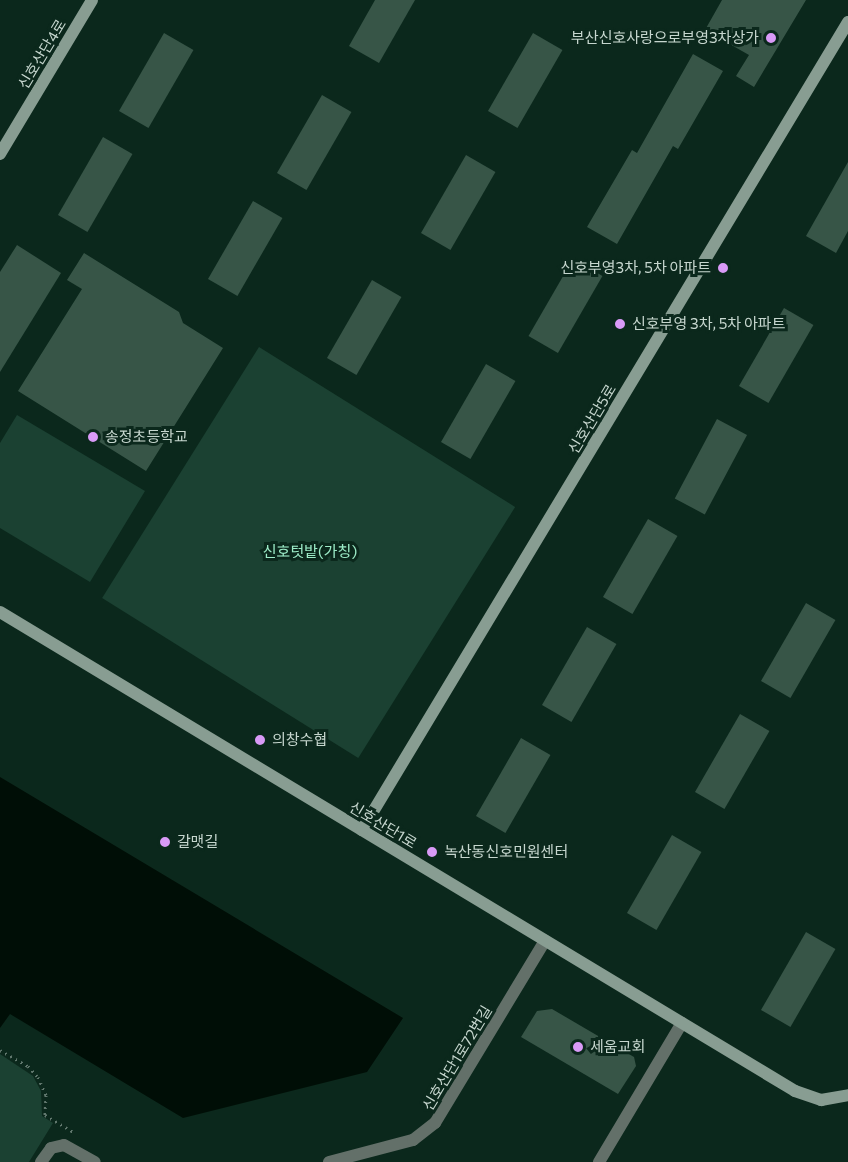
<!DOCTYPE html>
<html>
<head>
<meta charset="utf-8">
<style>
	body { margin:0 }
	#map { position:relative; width:848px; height:1162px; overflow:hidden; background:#0b281c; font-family:Commissioner,"Noto Sans KR",sans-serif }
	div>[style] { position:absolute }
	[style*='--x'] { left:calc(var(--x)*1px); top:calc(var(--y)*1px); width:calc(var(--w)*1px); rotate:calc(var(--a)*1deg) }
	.green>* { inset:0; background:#1b4132; transform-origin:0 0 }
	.water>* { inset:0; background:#000e06 }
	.building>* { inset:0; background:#375547; transform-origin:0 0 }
	.path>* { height:3px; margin-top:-1.5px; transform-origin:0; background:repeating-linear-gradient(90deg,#61786e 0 1.5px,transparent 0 6px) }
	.minor>* { height:12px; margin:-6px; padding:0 6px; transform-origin:6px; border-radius:6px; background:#637069 }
	.secondary>* { height:12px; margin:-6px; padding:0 6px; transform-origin:6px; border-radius:6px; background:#889d92 }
	.dots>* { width:16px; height:16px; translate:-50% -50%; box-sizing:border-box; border:3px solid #0b281c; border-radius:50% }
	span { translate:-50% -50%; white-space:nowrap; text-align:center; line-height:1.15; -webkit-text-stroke:6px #0b281c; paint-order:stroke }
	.poi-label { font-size:15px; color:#c6d6ce }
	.right { translate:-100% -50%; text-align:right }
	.left { translate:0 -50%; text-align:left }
	.street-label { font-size:15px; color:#c6d6ce }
	.park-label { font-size:15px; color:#9decc8 }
</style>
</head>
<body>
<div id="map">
	<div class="green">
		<i style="left:259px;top:347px;width:302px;height:296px;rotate:32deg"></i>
		<i style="clip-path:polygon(17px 415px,145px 491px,90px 582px,0 528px,0 443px)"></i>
		<i style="clip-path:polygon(0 1054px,33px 1076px,41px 1091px,42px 1116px,53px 1123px,29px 1162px,0 1162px)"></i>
	</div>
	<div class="water">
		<i style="clip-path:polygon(0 777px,403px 1018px,367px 1072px,183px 1118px,10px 1014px,0 1028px)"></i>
	</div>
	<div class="building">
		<i style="clip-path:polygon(375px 0,415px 0,379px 63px,349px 46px)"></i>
		<i style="clip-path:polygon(722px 0,806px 0,754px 87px,736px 76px,749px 55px,705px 30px)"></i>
		<i style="left:164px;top:33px;width:34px;height:90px;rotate:30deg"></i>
		<i style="left:533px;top:33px;width:34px;height:90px;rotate:30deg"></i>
		<i style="clip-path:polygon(693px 54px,723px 71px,678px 149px,673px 146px,617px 244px,587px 227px,632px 150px,637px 153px)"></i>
		<i style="left:322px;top:95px;width:34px;height:90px;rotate:30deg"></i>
		<i style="left:103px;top:137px;width:34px;height:90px;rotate:30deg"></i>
		<i style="left:466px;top:155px;width:34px;height:90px;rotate:30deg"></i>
		<i style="clip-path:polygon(848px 162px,848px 231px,836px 253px,806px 236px)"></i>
		<i style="left:253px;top:201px;width:34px;height:90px;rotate:30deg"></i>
		<i style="clip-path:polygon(17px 245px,61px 273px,0 372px,0 272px)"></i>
		<i style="clip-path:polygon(84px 253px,179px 312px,183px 323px,223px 348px,146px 471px,18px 391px,82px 289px,67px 280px)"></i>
		<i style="left:573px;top:259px;width:34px;height:89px;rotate:30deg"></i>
		<i style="left:372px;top:280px;width:34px;height:90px;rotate:30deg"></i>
		<i style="left:784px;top:308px;width:34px;height:90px;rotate:30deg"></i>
		<i style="left:486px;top:364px;width:34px;height:90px;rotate:30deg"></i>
		<i style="left:717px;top:419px;width:34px;height:90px;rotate:28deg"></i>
		<i style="left:648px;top:519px;width:34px;height:90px;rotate:30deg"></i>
		<i style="left:806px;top:603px;width:34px;height:90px;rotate:30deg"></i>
		<i style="left:587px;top:627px;width:34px;height:90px;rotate:30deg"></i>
		<i style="left:740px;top:714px;width:34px;height:90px;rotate:30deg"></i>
		<i style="left:521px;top:738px;width:34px;height:90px;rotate:30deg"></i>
		<i style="left:672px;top:835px;width:34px;height:90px;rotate:30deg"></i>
		<i style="left:806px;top:932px;width:34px;height:90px;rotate:30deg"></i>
		<i style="clip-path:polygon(552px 1009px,634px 1057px,636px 1066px,618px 1094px,521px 1037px,537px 1011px)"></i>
	</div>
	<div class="path">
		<i style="--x:0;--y:1050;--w:32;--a:30"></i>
		<i style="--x:28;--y:1066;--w:15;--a:48"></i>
		<i style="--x:38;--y:1077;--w:20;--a:66"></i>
		<i style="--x:46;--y:1095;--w:20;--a:93"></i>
		<i style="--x:45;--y:1115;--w:35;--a:31"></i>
	</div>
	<div class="minor">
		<i style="--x:41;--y:1162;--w:17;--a:-54"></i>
		<i style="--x:51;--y:1148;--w:13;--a:-13"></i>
		<i style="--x:64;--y:1145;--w:35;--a:29"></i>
		<i style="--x:329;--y:1162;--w:87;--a:-14.7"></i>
		<i style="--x:413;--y:1140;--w:28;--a:-38"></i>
		<i style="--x:435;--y:1123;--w:213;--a:-58.9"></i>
		<i style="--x:599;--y:1162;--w:162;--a:-59.2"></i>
	</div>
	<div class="secondary">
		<i style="--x:0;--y:154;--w:179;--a:-59.1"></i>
		<i style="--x:0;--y:612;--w:928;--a:31.07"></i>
		<i style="--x:795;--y:1091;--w:28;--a:19"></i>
		<i style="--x:821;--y:1100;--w:27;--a:-10"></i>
		<i style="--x:362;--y:830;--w:943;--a:-58.97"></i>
	</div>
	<div class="dots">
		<i style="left:771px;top:38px;background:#d99af7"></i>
		<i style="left:723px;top:268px;background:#d99af7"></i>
		<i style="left:620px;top:324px;background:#d99af7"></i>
		<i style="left:93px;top:437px;background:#d99af7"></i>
		<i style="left:260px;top:740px;background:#d99af7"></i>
		<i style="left:165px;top:842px;background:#d99af7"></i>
		<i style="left:432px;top:852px;background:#d99af7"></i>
		<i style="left:578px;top:1047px;background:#d99af7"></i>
	</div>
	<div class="poi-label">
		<span class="right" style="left:759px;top:38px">부산신호사랑으로부영3차상가</span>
		<span class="right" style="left:711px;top:268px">신호부영3차, 5차 아파트</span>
		<span class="left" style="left:632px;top:324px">신호부영 3차, 5차 아파트</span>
		<span class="left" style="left:105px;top:437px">송정초등학교</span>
		<span class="left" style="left:272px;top:740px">의창수협</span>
		<span class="left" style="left:177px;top:842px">갈맷길</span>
		<span class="left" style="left:444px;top:852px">녹산동신호민원센터</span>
		<span class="left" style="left:590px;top:1047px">세움교회</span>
	</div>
	<div class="street-label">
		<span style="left:42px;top:54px;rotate:-59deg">신호산단4로</span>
		<span style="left:592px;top:419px;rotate:-59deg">신호산단5로</span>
		<span style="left:383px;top:825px;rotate:31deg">신호산단1로</span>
		<span style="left:457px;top:1058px;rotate:-59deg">신호산단1로72번길</span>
	</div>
	<div class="park-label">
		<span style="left:310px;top:552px">신호텃밭(가칭)</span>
	</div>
</div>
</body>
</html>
